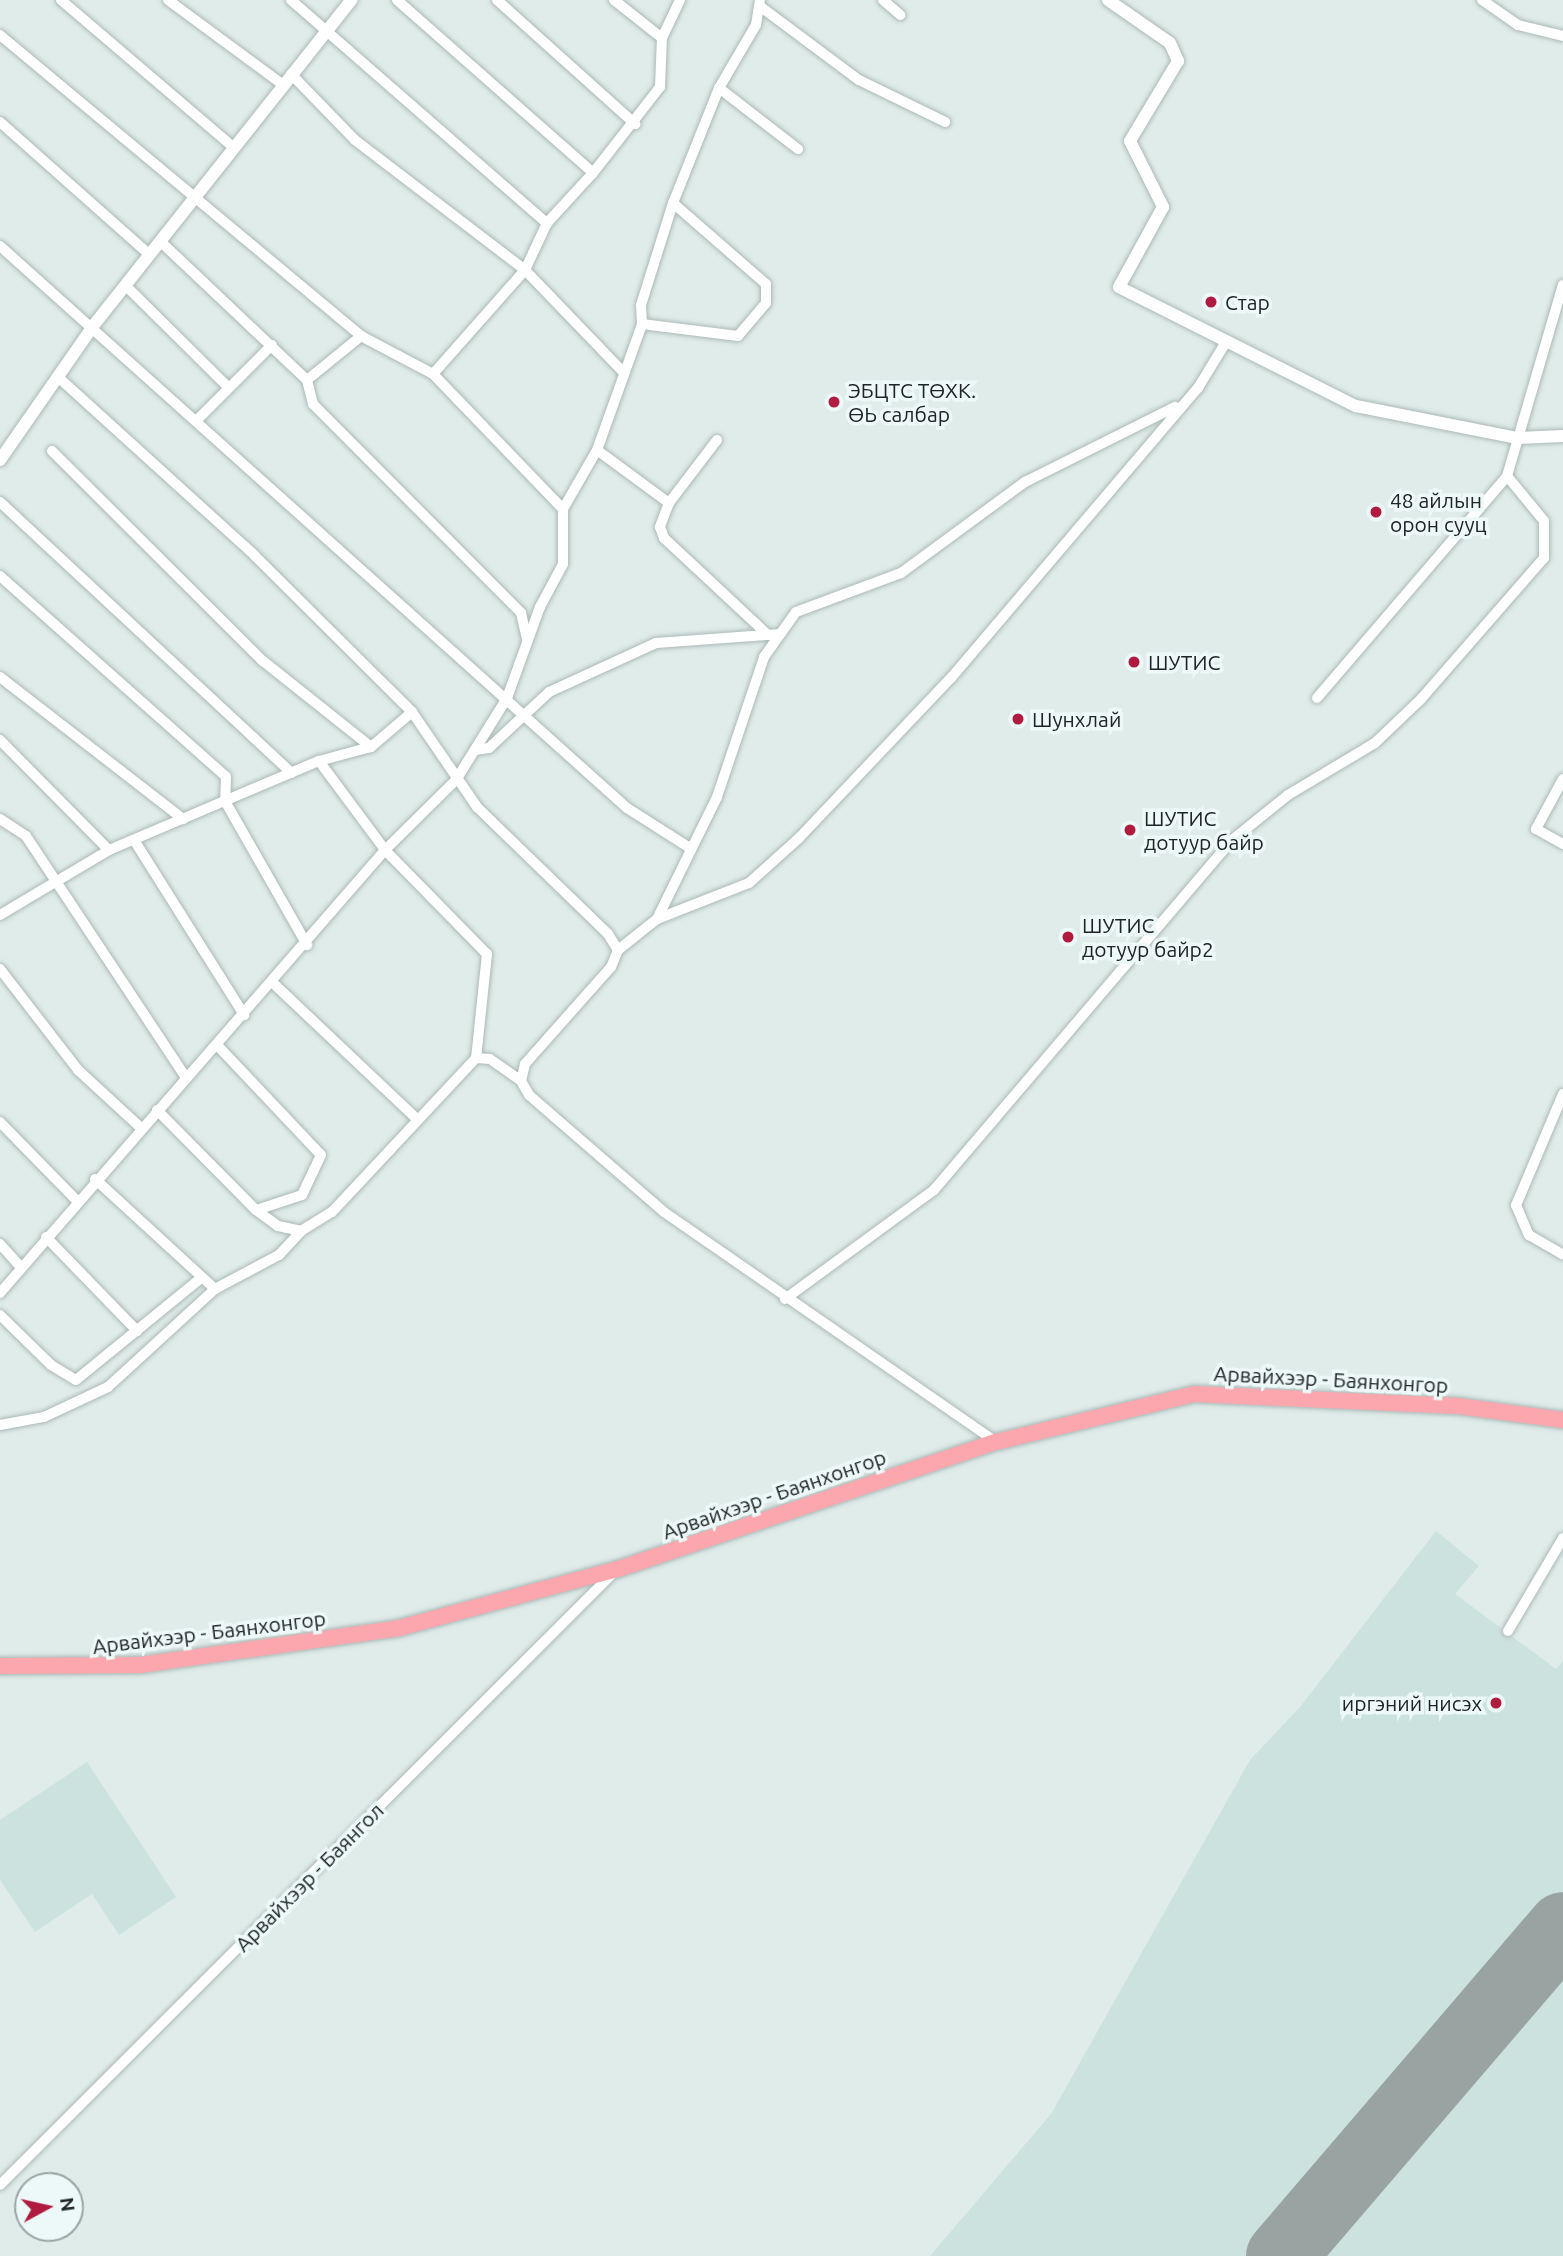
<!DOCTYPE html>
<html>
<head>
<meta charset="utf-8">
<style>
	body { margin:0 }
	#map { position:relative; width:1563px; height:2256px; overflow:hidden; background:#dfecea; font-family:Ubuntu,sans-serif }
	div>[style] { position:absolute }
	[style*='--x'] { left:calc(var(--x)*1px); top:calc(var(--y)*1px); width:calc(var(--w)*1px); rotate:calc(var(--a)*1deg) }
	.built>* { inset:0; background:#cbe2df }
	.runway>* { height:70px; margin:-35px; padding:0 35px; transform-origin:35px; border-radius:35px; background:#99a3a2 }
	.roads { filter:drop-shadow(0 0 2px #acb9b7) drop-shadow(0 0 2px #acb9b7) }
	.minor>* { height:10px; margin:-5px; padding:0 5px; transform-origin:5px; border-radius:5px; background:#fff }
	.tertiary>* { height:12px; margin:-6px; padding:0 6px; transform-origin:6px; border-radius:6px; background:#fff }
	.trunk>* { height:16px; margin:-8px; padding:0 8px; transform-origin:8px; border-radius:8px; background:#fca7ae }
	.dots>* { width:19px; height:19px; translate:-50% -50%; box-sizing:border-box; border:4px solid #ecf9f8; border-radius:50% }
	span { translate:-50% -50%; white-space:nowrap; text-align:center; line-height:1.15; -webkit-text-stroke:7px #ecf9f8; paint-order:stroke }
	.poi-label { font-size:21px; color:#202525 }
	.left { translate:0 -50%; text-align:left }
	.right { translate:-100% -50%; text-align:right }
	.street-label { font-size:21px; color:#202525 }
	.north { position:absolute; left:14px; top:2172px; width:70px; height:70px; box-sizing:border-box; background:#ecf9f8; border:2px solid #9aa4a4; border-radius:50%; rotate:82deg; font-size:19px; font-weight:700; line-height:28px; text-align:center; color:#202525 }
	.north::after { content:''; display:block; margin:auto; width:24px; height:32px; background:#b01c3f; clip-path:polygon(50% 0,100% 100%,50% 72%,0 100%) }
</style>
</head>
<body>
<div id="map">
	<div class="built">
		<i style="clip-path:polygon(1436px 1531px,1479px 1566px,1455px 1594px,1556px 1669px,1563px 1661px,1563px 2256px,930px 2256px,1051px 2114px,1250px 1760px,1300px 1707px)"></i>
		<i style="clip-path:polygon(87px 1762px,176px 1897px,119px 1935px,92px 1894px,35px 1932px,0 1880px,0 1820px)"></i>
	</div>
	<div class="runway">
		<i style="--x:1281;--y:2256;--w:433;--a:-49.4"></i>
	</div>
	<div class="roads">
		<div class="minor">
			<i style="--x:61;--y:0;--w:226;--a:40.5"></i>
			<i style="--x:168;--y:0;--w:142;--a:36.4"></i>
			<i style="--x:291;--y:0;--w:340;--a:41.1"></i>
			<i style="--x:397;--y:0;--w:261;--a:41.4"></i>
			<i style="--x:593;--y:173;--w:109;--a:-52.1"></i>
			<i style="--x:660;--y:87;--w:49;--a:-87.7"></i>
			<i style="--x:662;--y:38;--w:42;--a:-64.7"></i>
			<i style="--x:497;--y:0;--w:186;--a:41.9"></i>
			<i style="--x:614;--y:0;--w:61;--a:38.4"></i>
			<i style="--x:883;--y:0;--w:23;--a:41"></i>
			<i style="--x:1482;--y:0;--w:44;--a:34.8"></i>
			<i style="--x:1518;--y:25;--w:46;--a:13.7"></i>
			<i style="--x:761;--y:7;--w:122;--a:36.7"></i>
			<i style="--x:859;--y:80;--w:96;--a:26"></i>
			<i style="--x:0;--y:35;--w:470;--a:39.8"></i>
			<i style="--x:361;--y:336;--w:81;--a:27.8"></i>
			<i style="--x:433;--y:374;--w:187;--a:46.1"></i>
			<i style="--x:291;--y:74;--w:92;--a:45.9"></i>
			<i style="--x:355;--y:140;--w:214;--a:37.4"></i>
			<i style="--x:525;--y:270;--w:141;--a:46.1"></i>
			<i style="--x:719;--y:88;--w:100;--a:37.7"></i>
			<i style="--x:0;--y:122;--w:200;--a:41.6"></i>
			<i style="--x:673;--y:203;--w:124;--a:-68.2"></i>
			<i style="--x:719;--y:88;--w:73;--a:-59.6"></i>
			<i style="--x:756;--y:25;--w:25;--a:-81"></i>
			<i style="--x:161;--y:242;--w:201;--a:43.4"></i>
			<i style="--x:307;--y:380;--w:25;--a:76"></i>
			<i style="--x:313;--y:404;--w:295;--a:45.1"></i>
			<i style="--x:521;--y:613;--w:28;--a:77"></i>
			<i style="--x:0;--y:246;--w:842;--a:41.87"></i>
			<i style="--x:627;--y:808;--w:75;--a:32.4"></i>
			<i style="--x:125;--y:285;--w:146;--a:44.7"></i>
			<i style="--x:433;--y:374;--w:139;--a:-48.5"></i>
			<i style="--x:525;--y:270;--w:52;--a:-64.9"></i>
			<i style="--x:547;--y:223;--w:68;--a:-47.4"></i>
			<i style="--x:58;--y:377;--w:265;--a:42.2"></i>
			<i style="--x:254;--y:555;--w:223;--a:44.8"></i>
			<i style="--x:412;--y:712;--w:115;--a:55.6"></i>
			<i style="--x:477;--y:807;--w:182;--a:44.1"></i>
			<i style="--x:608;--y:934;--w:19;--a:58"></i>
			<i style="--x:618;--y:950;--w:18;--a:112"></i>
			<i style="--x:611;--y:967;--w:130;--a:131.6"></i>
			<i style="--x:525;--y:1064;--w:17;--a:103"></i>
			<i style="--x:521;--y:1081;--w:16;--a:60"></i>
			<i style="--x:529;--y:1095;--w:179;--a:40.9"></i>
			<i style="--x:664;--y:1212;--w:404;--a:34.7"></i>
			<i style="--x:307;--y:380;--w:70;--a:-39.2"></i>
			<i style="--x:197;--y:420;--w:106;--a:-45"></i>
			<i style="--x:717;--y:440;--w:79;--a:127.3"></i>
			<i style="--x:669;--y:503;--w:26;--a:111"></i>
			<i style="--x:660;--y:527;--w:12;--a:70"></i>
			<i style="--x:664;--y:538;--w:142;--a:43"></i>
			<i style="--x:597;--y:450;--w:89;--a:36.4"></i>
			<i style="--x:52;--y:451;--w:298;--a:44.9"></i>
			<i style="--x:263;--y:661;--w:138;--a:38.5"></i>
			<i style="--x:0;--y:502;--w:398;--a:42.9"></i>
			<i style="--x:0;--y:576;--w:302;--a:41.6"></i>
			<i style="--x:226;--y:777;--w:24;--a:92"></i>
			<i style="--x:225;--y:801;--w:166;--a:60.3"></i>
			<i style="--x:0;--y:677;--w:232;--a:37.8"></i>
			<i style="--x:1317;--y:698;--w:292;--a:-49.4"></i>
			<i style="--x:1507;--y:476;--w:199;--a:-73.7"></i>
			<i style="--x:0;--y:740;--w:155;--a:45.3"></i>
			<i style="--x:475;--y:750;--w:14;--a:-8"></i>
			<i style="--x:489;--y:748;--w:82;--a:-43"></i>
			<i style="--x:549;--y:692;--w:118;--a:-24.6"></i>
			<i style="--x:656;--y:643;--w:124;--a:-4.2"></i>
			<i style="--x:319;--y:761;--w:111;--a:53.4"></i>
			<i style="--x:385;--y:850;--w:146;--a:45.6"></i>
			<i style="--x:487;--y:954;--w:105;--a:96"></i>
			<i style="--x:1563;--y:779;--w:57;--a:118.4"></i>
			<i style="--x:1536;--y:829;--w:31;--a:29"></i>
			<i style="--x:0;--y:819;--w:31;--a:33"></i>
			<i style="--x:26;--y:836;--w:290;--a:56.5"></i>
			<i style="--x:134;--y:840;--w:207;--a:57.8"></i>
			<i style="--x:0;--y:915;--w:127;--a:-30.8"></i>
			<i style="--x:109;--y:850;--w:228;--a:-23"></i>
			<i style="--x:319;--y:761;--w:54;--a:-15.1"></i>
			<i style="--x:371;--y:747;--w:54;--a:-40.5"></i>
			<i style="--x:657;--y:919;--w:136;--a:-63.8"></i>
			<i style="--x:717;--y:797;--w:148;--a:-71.4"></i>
			<i style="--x:764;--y:657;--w:55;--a:-54.6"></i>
			<i style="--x:796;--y:612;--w:112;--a:-20.4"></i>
			<i style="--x:901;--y:573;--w:154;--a:-36.3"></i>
			<i style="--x:1025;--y:482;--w:168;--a:-26.6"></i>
			<i style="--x:618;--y:950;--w:50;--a:-38.5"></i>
			<i style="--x:657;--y:919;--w:99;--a:-21.4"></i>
			<i style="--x:749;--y:883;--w:67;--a:-42"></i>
			<i style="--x:799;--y:838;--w:221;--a:-46.5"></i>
			<i style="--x:951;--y:678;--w:381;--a:-49.6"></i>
			<i style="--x:1198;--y:388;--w:54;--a:-58.7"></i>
			<i style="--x:0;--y:969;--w:128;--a:52.3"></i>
			<i style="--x:78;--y:1070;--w:86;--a:42.6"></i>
			<i style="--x:273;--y:983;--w:199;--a:43.4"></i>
			<i style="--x:217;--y:1045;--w:151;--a:46.6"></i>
			<i style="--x:321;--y:1155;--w:44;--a:115.4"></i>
			<i style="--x:302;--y:1195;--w:48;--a:161.9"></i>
			<i style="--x:1563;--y:1094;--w:121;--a:112.9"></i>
			<i style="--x:1516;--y:1205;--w:33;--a:67"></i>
			<i style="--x:1529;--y:1235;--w:39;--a:30"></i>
			<i style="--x:157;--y:1110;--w:141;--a:45.3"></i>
			<i style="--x:256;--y:1210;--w:27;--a:36"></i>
			<i style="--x:278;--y:1226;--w:24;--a:12"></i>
			<i style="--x:301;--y:1231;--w:36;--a:-32"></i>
			<i style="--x:332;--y:1212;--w:211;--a:-46.9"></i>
			<i style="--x:476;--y:1058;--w:14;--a:4"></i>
			<i style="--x:490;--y:1059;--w:38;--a:35"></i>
			<i style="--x:0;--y:1122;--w:109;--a:45.7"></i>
			<i style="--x:95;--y:1179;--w:163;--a:42.5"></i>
			<i style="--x:215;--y:1289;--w:72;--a:-28"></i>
			<i style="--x:279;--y:1255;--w:33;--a:-47"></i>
			<i style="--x:46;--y:1237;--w:131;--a:45.9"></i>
			<i style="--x:0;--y:1244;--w:31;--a:48"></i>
			<i style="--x:0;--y:1293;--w:587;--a:-49.01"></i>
			<i style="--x:385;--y:850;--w:100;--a:-44.6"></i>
			<i style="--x:456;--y:780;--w:97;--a:-58.1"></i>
			<i style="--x:507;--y:698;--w:97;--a:-70.1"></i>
			<i style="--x:540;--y:607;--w:49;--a:-61.9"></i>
			<i style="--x:563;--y:564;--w:55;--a:-90"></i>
			<i style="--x:563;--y:509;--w:68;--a:-60"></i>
			<i style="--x:597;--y:450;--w:134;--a:-70.3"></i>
			<i style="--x:642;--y:324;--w:19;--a:-93"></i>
			<i style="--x:641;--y:305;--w:107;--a:-72.6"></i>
			<i style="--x:673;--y:203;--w:123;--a:41.1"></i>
			<i style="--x:766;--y:284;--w:19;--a:90"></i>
			<i style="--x:766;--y:303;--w:43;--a:130.3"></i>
			<i style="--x:738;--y:336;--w:97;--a:-172.9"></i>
			<i style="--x:785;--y:1299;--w:185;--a:-36.2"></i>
			<i style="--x:934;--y:1190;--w:458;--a:-49.6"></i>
			<i style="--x:1231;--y:841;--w:73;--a:-38.9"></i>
			<i style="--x:1288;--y:795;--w:101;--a:-30.9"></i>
			<i style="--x:1375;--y:743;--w:64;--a:-43.7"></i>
			<i style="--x:1421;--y:699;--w:187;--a:-48.9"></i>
			<i style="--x:1544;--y:558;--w:37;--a:-90"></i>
			<i style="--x:1544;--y:521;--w:58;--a:-129.4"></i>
			<i style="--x:0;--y:1315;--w:71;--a:44.4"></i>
			<i style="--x:51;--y:1365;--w:29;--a:31"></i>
			<i style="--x:76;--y:1380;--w:160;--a:-39.2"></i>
			<i style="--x:0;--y:1425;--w:45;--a:-10.3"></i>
			<i style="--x:44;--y:1417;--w:71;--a:-25.1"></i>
			<i style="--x:108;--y:1387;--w:145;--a:-42.5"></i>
			<i style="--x:1508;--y:1631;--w:108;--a:-59.4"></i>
			<i style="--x:0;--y:2185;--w:868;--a:-44.95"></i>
		</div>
		<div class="tertiary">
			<i style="--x:1108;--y:0;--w:75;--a:34.7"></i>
			<i style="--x:1170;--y:43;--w:20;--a:66"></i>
			<i style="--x:1178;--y:61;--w:93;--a:121"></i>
			<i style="--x:1130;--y:141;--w:74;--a:63.4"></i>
			<i style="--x:1163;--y:207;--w:91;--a:118.8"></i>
			<i style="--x:1119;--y:287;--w:265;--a:26.7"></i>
			<i style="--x:1356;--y:406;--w:165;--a:11.2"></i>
			<i style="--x:1518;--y:438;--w:45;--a:-2.5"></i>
			<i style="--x:0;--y:460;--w:163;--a:-55.2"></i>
			<i style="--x:93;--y:326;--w:416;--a:-51.6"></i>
		</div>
		<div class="trunk">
			<i style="--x:0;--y:1666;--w:140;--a:-0.4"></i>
			<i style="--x:140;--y:1665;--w:262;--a:-8.1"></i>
			<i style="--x:399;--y:1628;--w:227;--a:-15.1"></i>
			<i style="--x:618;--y:1569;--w:399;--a:-18.6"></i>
			<i style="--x:996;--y:1442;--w:204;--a:-13.6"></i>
			<i style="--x:1194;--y:1394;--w:264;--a:2.6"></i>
			<i style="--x:1458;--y:1406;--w:106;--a:7.6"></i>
		</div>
	</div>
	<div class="dots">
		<i style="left:1211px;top:302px;background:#b01c3f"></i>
		<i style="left:834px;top:402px;background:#b01c3f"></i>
		<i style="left:1376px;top:512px;background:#b01c3f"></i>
		<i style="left:1134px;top:662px;background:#b01c3f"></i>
		<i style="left:1018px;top:719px;background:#b01c3f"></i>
		<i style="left:1130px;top:830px;background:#b01c3f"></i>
		<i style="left:1068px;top:937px;background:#b01c3f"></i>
		<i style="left:1496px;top:1703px;background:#b01c3f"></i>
	</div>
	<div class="poi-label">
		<span class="left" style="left:1225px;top:302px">Стар</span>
		<span class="left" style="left:848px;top:402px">ЭБЦТС ТӨХК.<br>ӨЬ салбар</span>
		<span class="left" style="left:1390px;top:512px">48 айлын<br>орон сууц</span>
		<span class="left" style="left:1148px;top:662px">ШУТИС</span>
		<span class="left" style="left:1032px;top:719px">Шунхлай</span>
		<span class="left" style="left:1144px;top:830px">ШУТИС<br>дотуур байр</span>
		<span class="left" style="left:1082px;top:937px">ШУТИС<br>дотуур байр2</span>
		<span class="right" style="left:1482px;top:1703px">иргэний нисэх</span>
	</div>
	<div class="street-label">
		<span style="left:1331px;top:1379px;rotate:3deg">Арвайхээр - Баянхонгор</span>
		<span style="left:774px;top:1494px;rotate:-19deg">Арвайхээр - Баянхонгор</span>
		<span style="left:209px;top:1632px;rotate:-7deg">Арвайхээр - Баянхонгор</span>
		<span style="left:309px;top:1877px;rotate:-45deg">Арвайхээр - Баянгол</span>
	</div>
	<div class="north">N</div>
</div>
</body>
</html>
